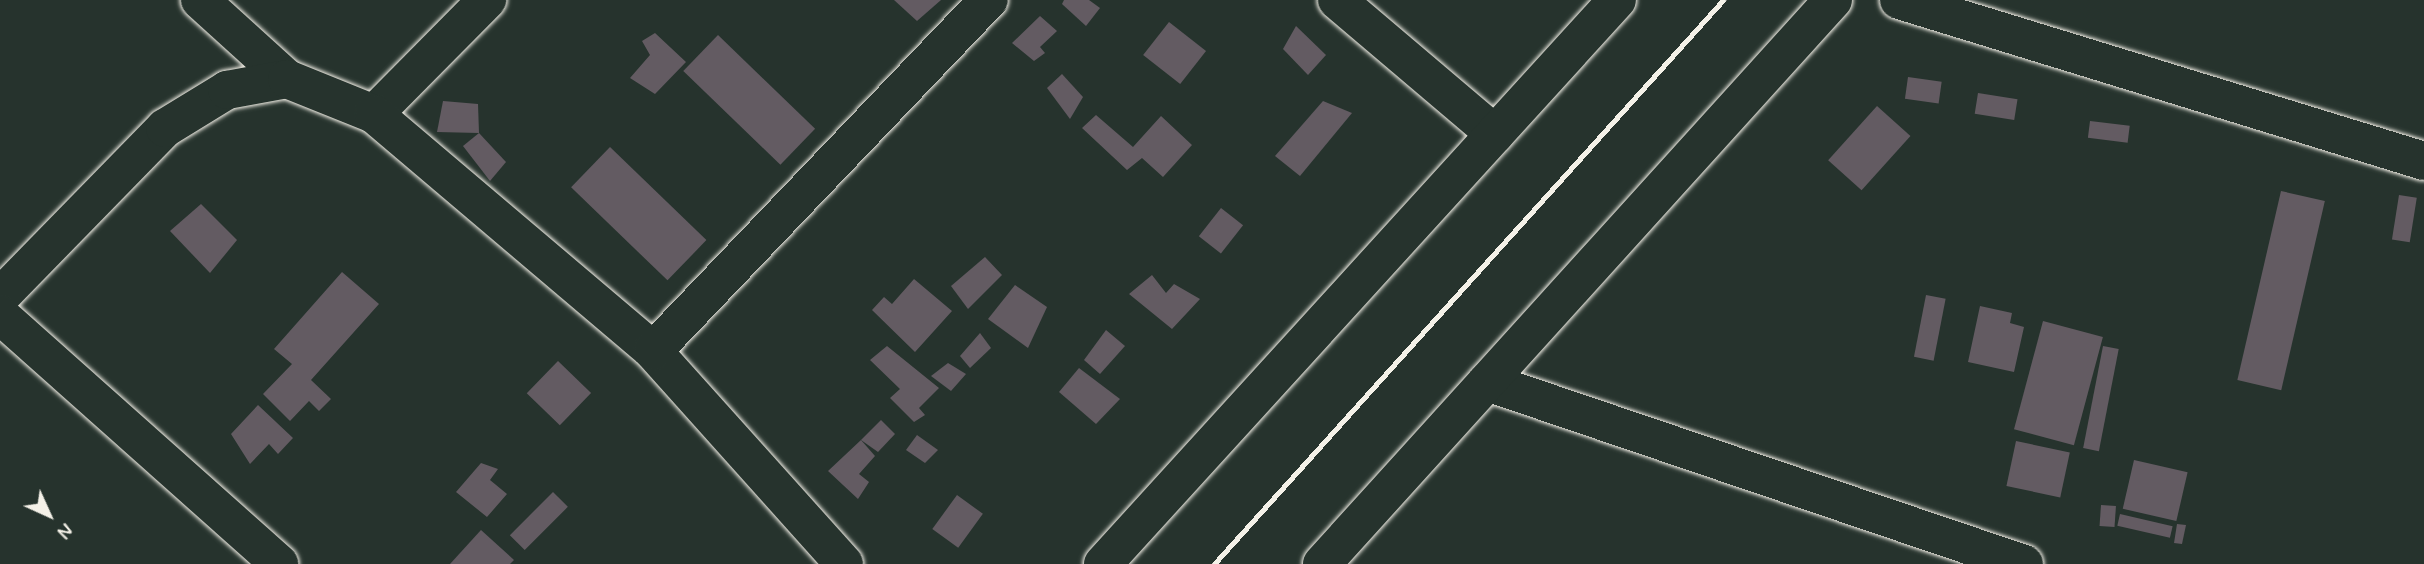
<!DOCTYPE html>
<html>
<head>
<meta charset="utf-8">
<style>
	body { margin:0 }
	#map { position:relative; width:2424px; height:564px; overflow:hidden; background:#26332d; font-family:Mynerve,sans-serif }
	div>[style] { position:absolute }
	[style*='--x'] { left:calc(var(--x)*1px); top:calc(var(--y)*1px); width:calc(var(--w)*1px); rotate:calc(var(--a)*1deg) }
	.building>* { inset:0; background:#635b62; transform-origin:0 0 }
	.roads { filter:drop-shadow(0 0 2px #f4f1e8) drop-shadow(0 0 2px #f4f1e8) }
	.minor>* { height:38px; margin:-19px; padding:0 19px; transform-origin:19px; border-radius:19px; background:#26332d }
	.rail>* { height:5px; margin:-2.5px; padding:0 2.5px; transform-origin:2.5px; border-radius:2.5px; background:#f4f1e8 }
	span { translate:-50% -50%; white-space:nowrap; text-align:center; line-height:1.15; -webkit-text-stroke:6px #26332d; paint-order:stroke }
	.north { position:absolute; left:14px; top:480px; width:70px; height:70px; -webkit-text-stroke:5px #26332d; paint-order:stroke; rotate:135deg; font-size:19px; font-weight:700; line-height:28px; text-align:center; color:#f4f1e8 }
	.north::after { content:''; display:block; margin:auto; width:24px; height:32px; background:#f4f1e8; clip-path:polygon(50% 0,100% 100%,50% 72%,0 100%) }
</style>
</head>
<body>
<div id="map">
	<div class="building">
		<i style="clip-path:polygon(894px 0,941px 0,917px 21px)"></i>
		<i style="clip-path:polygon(1064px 0,1089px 0,1100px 8px,1086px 26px,1062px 4px)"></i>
		<i style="clip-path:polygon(1040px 16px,1057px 31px,1040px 47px,1045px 53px,1034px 61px,1012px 43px)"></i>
		<i style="left:1169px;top:22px;width:47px;height:42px;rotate:38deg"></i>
		<i style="clip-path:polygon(1296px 26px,1326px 55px,1308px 75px,1283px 49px)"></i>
		<i style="clip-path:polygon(655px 33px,686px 62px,655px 94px,630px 78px,650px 55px,642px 41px)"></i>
		<i style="left:718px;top:35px;width:135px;height:50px;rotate:44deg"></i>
		<i style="clip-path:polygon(1062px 74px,1083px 97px,1070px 119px,1047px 88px)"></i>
		<i style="left:1908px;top:77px;width:34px;height:22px;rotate:8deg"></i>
		<i style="left:1978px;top:93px;width:40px;height:21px;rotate:9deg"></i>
		<i style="clip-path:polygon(443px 101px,478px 104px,479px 133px,437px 132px)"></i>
		<i style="clip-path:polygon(1323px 101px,1352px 113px,1300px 176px,1275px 156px)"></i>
		<i style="left:1877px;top:106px;width:45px;height:73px;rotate:42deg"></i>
		<i style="clip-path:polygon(1096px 115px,1133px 147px,1161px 116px,1192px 145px,1163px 177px,1142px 158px,1127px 170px,1082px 128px)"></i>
		<i style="left:2090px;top:121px;width:40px;height:17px;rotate:7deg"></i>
		<i style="clip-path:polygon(479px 133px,506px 162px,490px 181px,463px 146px)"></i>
		<i style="left:610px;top:147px;width:134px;height:56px;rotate:44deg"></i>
		<i style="left:2281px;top:191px;width:45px;height:194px;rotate:13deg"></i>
		<i style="left:2399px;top:195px;width:18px;height:45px;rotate:9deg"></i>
		<i style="clip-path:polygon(201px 204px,237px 240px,210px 273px,170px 231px)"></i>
		<i style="left:1221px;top:208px;width:28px;height:36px;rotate:38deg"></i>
		<i style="clip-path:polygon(985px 257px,1002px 275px,968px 309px,951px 286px)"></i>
		<i style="clip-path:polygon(342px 272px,379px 304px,311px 380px,331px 399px,319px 411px,309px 401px,290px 421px,263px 394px,292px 364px,274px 349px)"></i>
		<i style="clip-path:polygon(1152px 275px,1166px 293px,1174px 284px,1200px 299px,1172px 329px,1129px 294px)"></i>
		<i style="clip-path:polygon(914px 279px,952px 311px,915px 352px,872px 310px,884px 297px,892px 304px)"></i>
		<i style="clip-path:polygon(1015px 285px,1047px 307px,1028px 348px,988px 319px)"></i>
		<i style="left:1926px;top:295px;width:20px;height:63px;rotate:11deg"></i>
		<i style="clip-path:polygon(1980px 306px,2012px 313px,2010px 323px,2024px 327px,2014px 372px,1968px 362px)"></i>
		<i style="left:2043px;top:321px;width:62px;height:112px;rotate:15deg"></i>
		<i style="clip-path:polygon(1106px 330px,1125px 346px,1100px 374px,1084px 360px)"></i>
		<i style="clip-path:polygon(980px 333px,991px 348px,970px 368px,960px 356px)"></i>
		<i style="clip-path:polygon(887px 346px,939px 388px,919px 408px,925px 415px,914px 422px,890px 398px,900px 389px,870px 360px)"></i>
		<i style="left:2103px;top:346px;width:16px;height:104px;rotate:11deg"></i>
		<i style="left:558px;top:361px;width:46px;height:45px;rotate:44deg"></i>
		<i style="clip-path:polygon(948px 363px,966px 374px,951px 391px,931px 376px)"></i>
		<i style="clip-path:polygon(1079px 368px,1120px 399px,1096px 424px,1059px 392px)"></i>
		<i style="clip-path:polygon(258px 405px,293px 438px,278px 454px,269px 444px,250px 464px,231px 434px)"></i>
		<i style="clip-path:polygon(881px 420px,895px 434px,878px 452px,861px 440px)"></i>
		<i style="clip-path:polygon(917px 435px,938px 450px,925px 463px,906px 450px)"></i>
		<i style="clip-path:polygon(861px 440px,875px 456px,859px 474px,869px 482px,858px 499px,828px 471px)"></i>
		<i style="left:2016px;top:441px;width:55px;height:46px;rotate:12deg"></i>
		<i style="left:2134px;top:460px;width:55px;height:50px;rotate:13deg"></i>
		<i style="clip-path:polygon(481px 463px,498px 469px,490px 480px,507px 494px,487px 517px,456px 492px)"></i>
		<i style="left:553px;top:492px;width:21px;height:61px;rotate:45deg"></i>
		<i style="left:957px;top:495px;width:32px;height:42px;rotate:36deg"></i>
		<i style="left:2101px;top:505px;width:15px;height:21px;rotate:4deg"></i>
		<i style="left:2120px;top:514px;width:54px;height:12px;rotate:13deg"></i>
		<i style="clip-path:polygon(2177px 524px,2186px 525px,2182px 544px,2174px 543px)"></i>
		<i style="clip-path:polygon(481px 530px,514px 560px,510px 564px,450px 564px)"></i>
	</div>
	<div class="roads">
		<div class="minor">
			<i style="--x:200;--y:0;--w:118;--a:42.2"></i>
			<i style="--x:1337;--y:0;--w:207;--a:40.3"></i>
			<i style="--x:1899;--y:0;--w:549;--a:17.05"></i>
			<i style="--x:374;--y:114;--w:161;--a:-45.3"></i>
			<i style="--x:0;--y:297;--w:236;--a:-45.7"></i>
			<i style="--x:165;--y:128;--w:73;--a:-31.5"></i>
			<i style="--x:227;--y:90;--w:61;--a:-10.4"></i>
			<i style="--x:287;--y:79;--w:94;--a:21.9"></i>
			<i style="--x:374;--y:114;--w:366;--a:40.3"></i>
			<i style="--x:653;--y:351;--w:286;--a:48.1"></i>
			<i style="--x:0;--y:315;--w:374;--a:41.7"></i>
			<i style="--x:653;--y:351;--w:486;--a:-46.3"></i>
			<i style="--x:1487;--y:382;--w:567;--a:18.72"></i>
			<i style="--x:1103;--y:564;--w:763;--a:-47.66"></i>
			<i style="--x:1322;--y:564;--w:761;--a:-47.82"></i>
		</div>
	</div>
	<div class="rail">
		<i style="--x:1214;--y:564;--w:760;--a:-47.93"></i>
	</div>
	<div class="north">N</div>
</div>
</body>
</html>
